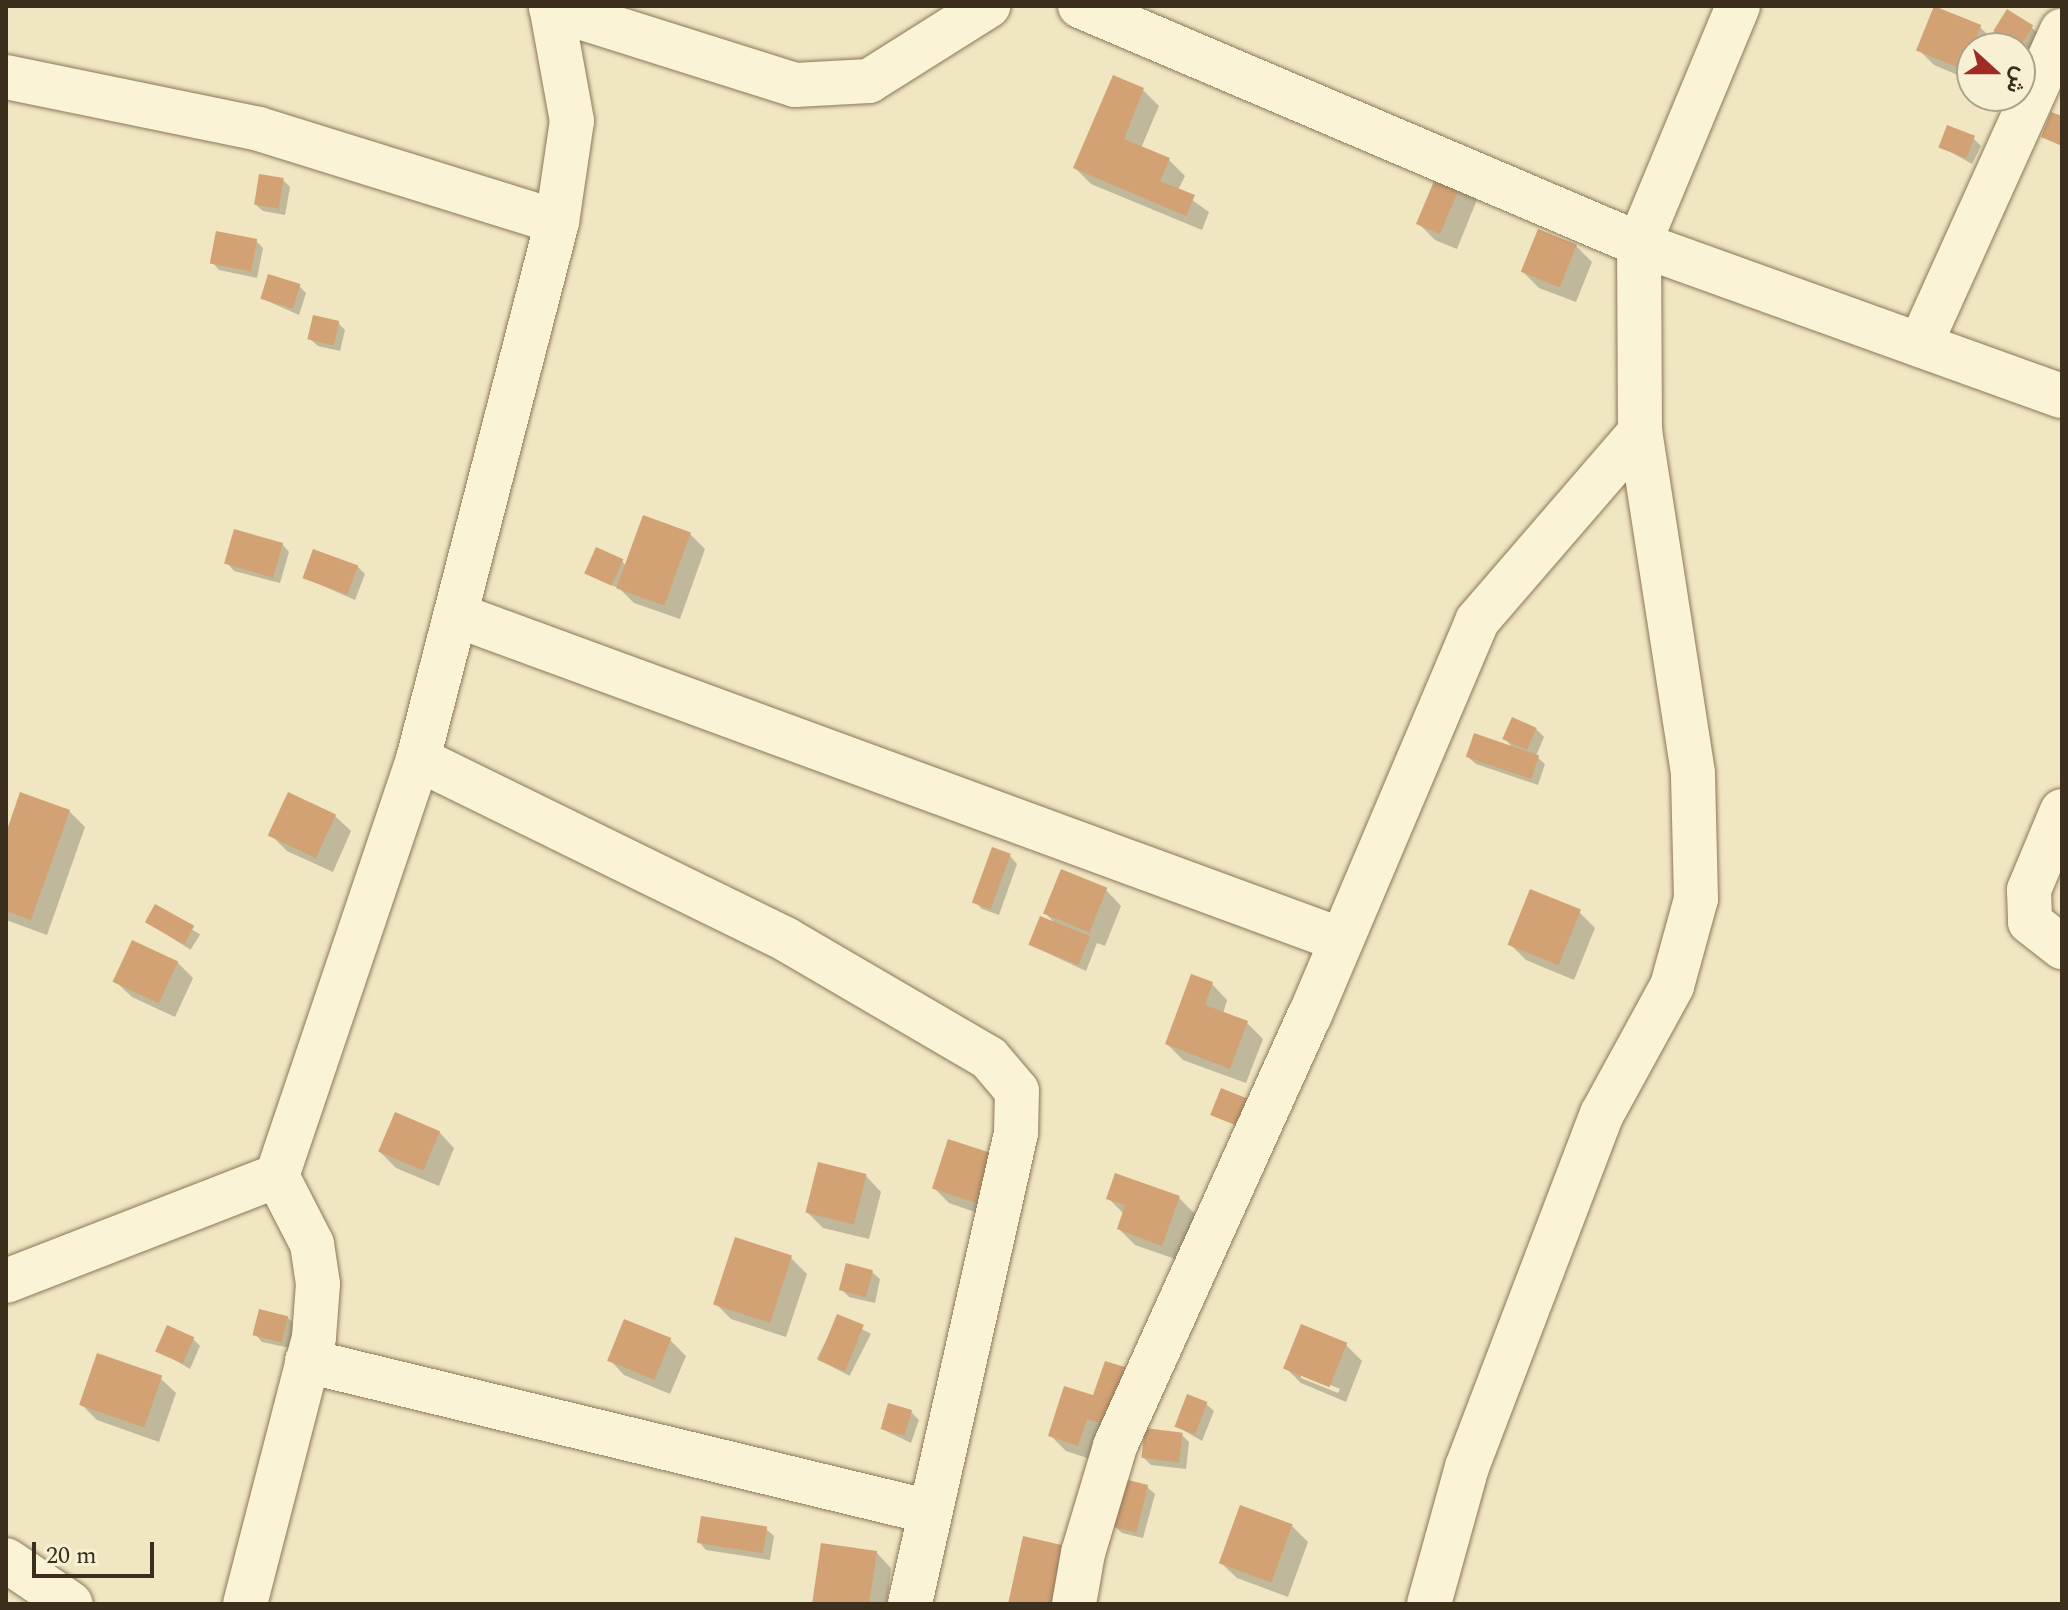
<!DOCTYPE html>
<html>
<head>
<meta charset="utf-8">
<style>
	body { margin:0 }
	#map { position:relative; width:2068px; height:1610px; overflow:hidden; background:#f1e6c2; font-family:Spectral,Vazirmatn,serif }
	div>[style] { position:absolute }
	[style*='--x'] { left:calc(var(--x)*1px); top:calc(var(--y)*1px); width:calc(var(--w)*1px); rotate:calc(var(--a)*1deg) }
	.shadow>* { inset:0; background:#0003; transform-origin:0 0 }
	.building>* { inset:0; background:#d2a275; transform-origin:0 0 }
	.roads { filter:drop-shadow(0 0 2px #8c7858) drop-shadow(0 0 2px #8c7858) }
	.minor>* { height:44px; margin:-22px; padding:0 22px; transform-origin:22px; border-radius:22px; background:#fbf3d6 }
	span { translate:-50% -50%; white-space:nowrap; text-align:center; line-height:1.15; -webkit-text-stroke:6px #f8f0d2; paint-order:stroke }
	.frame { position:absolute; inset:0; border:8px solid #3b2e1d; pointer-events:none }
	.north { position:absolute; left:1956px; top:32px; width:80px; height:80px; box-sizing:border-box; background:#f8f0d2; border:2px solid #aca28a; border-radius:50%; rotate:111deg; font-size:22px; font-weight:700; line-height:32px; text-align:center; color:#3b2e1d }
	.north::after { content:''; display:block; margin:auto; width:28px; height:36px; background:#9f2c24; clip-path:polygon(50% 0,100% 100%,50% 72%,0 100%) }
	.scale { position:absolute; left:32px; top:1542px; width:122px; height:36px; box-sizing:border-box; border:4px solid #3b2e1d; border-top:0; padding-left:10px; font-size:24px; line-height:28px; white-space:nowrap; color:#3b2e1d; -webkit-text-stroke:6px #f8f0d2; paint-order:stroke }
</style>
</head>
<body>
<div id="map">
	<div class="shadow">
		<i style="clip-path:polygon(1980px 27px,1996px 43px,1994px 48px,1972px 48px,1972px 81px,1934px 65px,1918px 49px)"></i>
		<i style="clip-path:polygon(2031px 27px,2039px 34px,2027px 52px,1996px 30px)"></i>
		<i style="clip-path:polygon(1143px 90px,1159px 106px,1141px 148px,1169px 160px,1185px 176px,1178px 190px,1209px 212px,1202px 230px,1091px 184px,1075px 168px)"></i>
		<i style="clip-path:polygon(1973px 138px,1981px 146px,1972px 164px,1940px 146px)"></i>
		<i style="clip-path:polygon(1447px 156px,1485px 180px,1457px 249px,1435px 240px,1419px 224px)"></i>
		<i style="clip-path:polygon(283px 180px,290px 187px,285px 215px,263px 211px,255px 204px)"></i>
		<i style="clip-path:polygon(256px 241px,263px 248px,257px 278px,219px 270px,212px 262px)"></i>
		<i style="clip-path:polygon(1576px 246px,1592px 262px,1576px 302px,1539px 288px,1523px 272px)"></i>
		<i style="clip-path:polygon(299px 286px,306px 293px,299px 315px,263px 299px)"></i>
		<i style="clip-path:polygon(338px 323px,345px 330px,340px 351px,318px 346px,310px 339px)"></i>
		<i style="clip-path:polygon(690px 534px,705px 549px,680px 619px,634px 603px,620px 589px,587px 573px,622px 561px,626px 566px)"></i>
		<i style="clip-path:polygon(282px 544px,289px 552px,280px 583px,234px 571px,227px 563px)"></i>
		<i style="clip-path:polygon(357px 566px,365px 574px,355px 600px,305px 578px)"></i>
		<i style="clip-path:polygon(1536px 729px,1544px 737px,1536px 756px,1545px 764px,1538px 785px,1476px 764px,1468px 757px,1514px 749px,1505px 739px)"></i>
		<i style="clip-path:polygon(69px 811px,85px 827px,47px 935px,6px 920px,6px 839px)"></i>
		<i style="clip-path:polygon(335px 816px,351px 831px,333px 872px,287px 851px,271px 835px)"></i>
		<i style="clip-path:polygon(1010px 856px,1017px 864px,999px 915px,982px 909px,974px 901px)"></i>
		<i style="clip-path:polygon(1106px 890px,1121px 906px,1105px 946px,1097px 943px,1086px 971px,1030px 945px,1058px 926px,1045px 913px)"></i>
		<i style="left:156px;top:907px;width:52px;height:18px;rotate:32deg"></i>
		<i style="clip-path:polygon(1579px 912px,1595px 928px,1574px 980px,1526px 960px,1510px 944px)"></i>
		<i style="clip-path:polygon(177px 962px,193px 978px,175px 1017px,132px 997px,116px 982px)"></i>
		<i style="clip-path:polygon(1212px 984px,1227px 1000px,1223px 1014px,1247px 1023px,1263px 1039px,1246px 1083px,1183px 1060px,1167px 1044px)"></i>
		<i style="clip-path:polygon(439px 1132px,454px 1148px,439px 1186px,396px 1168px,380px 1152px)"></i>
		<i style="clip-path:polygon(949px 1141px,995px 1219px,949px 1203px,933px 1187px)"></i>
		<i style="clip-path:polygon(866px 1176px,881px 1192px,869px 1239px,823px 1228px,807px 1212px)"></i>
		<i style="clip-path:polygon(1108px 1198px,1179px 1198px,1195px 1214px,1178px 1260px,1135px 1245px,1119px 1229px,1124px 1214px)"></i>
		<i style="clip-path:polygon(791px 1258px,807px 1274px,786px 1337px,731px 1319px,715px 1303px)"></i>
		<i style="clip-path:polygon(872px 1272px,880px 1279px,875px 1303px,849px 1297px,842px 1290px)"></i>
		<i style="clip-path:polygon(287px 1317px,295px 1325px,290px 1348px,262px 1342px,255px 1334px)"></i>
		<i style="left:838px;top:1317px;width:37px;height:47px;rotate:27deg"></i>
		<i style="clip-path:polygon(evenodd,1302px 1327px,1346px 1345px,1362px 1361px,1346px 1402px,1301px 1383px,1285px 1367px,1302px 1327px,1301px 1373px,1340px 1389px,1338px 1393px,1301px 1378px,1301px 1373px)"></i>
		<i style="clip-path:polygon(193px 1339px,200px 1346px,190px 1369px,158px 1350px)"></i>
		<i style="clip-path:polygon(670px 1340px,686px 1356px,670px 1394px,624px 1375px,609px 1359px)"></i>
		<i style="clip-path:polygon(160px 1378px,176px 1393px,159px 1442px,97px 1420px,81px 1404px)"></i>
		<i style="clip-path:polygon(1066px 1388px,1125px 1441px,1093px 1460px,1066px 1451px,1050px 1435px)"></i>
		<i style="clip-path:polygon(1206px 1404px,1214px 1411px,1202px 1441px,1176px 1426px)"></i>
		<i style="clip-path:polygon(911px 1412px,919px 1420px,911px 1443px,882px 1429px)"></i>
		<i style="clip-path:polygon(1182px 1435px,1189px 1442px,1186px 1469px,1151px 1465px,1143px 1457px)"></i>
		<i style="clip-path:polygon(1147px 1487px,1155px 1494px,1143px 1538px,1122px 1533px,1114px 1526px)"></i>
		<i style="clip-path:polygon(1292px 1526px,1308px 1542px,1288px 1597px,1237px 1578px,1221px 1563px)"></i>
		<i style="clip-path:polygon(766px 1529px,774px 1536px,770px 1560px,706px 1550px,699px 1542px)"></i>
		<i style="clip-path:polygon(876px 1552px,891px 1568px,887px 1604px,814px 1604px)"></i>
	</div>
	<div class="building">
		<i style="left:1934px;top:6px;width:51px;height:48px;rotate:22deg"></i>
		<i style="left:2007px;top:9px;width:31px;height:26px;rotate:32deg"></i>
		<i style="clip-path:polygon(1113px 75px,1144px 88px,1124px 139px,1170px 158px,1160px 181px,1195px 195px,1186px 216px,1073px 168px)"></i>
		<i style="clip-path:polygon(2051px 112px,2062px 116px,2062px 146px,2041px 137px)"></i>
		<i style="left:1947px;top:125px;width:30px;height:24px;rotate:21deg"></i>
		<i style="left:1446px;top:153px;width:26px;height:77px;rotate:23deg"></i>
		<i style="left:259px;top:174px;width:25px;height:31px;rotate:9deg"></i>
		<i style="left:1538px;top:229px;width:42px;height:46px;rotate:22deg"></i>
		<i style="left:216px;top:231px;width:42px;height:33px;rotate:11deg"></i>
		<i style="left:268px;top:274px;width:34px;height:26px;rotate:17deg"></i>
		<i style="left:313px;top:315px;width:27px;height:25px;rotate:13deg"></i>
		<i style="left:643px;top:515px;width:51px;height:78px;rotate:20deg"></i>
		<i style="left:234px;top:529px;width:51px;height:36px;rotate:16deg"></i>
		<i style="left:596px;top:547px;width:30px;height:29px;rotate:24deg"></i>
		<i style="left:313px;top:549px;width:48px;height:31px;rotate:20deg"></i>
		<i style="left:1512px;top:717px;width:27px;height:24px;rotate:24deg"></i>
		<i style="left:1474px;top:733px;width:69px;height:25px;rotate:19deg"></i>
		<i style="clip-path:polygon(20px 792px,70px 810px,31px 920px,6px 911px,6px 833px)"></i>
		<i style="left:288px;top:792px;width:53px;height:48px;rotate:25deg"></i>
		<i style="left:992px;top:847px;width:20px;height:59px;rotate:20deg"></i>
		<i style="left:1061px;top:869px;width:50px;height:48px;rotate:22deg"></i>
		<i style="left:1530px;top:889px;width:55px;height:60px;rotate:22deg"></i>
		<i style="left:155px;top:904px;width:45px;height:21px;rotate:29deg"></i>
		<i style="left:1040px;top:916px;width:54px;height:31px;rotate:22deg"></i>
		<i style="left:132px;top:940px;width:51px;height:46px;rotate:25deg"></i>
		<i style="clip-path:polygon(1191px 974px,1213px 982px,1205px 1005px,1248px 1021px,1230px 1069px,1165px 1044px)"></i>
		<i style="left:1221px;top:1088px;width:29px;height:29px;rotate:22deg"></i>
		<i style="left:395px;top:1112px;width:49px;height:43px;rotate:23deg"></i>
		<i style="left:948px;top:1139px;width:51px;height:52px;rotate:18deg"></i>
		<i style="left:818px;top:1162px;width:50px;height:52px;rotate:14deg"></i>
		<i style="clip-path:polygon(1115px 1173px,1180px 1196px,1162px 1246px,1117px 1229px,1125px 1205px,1106px 1199px)"></i>
		<i style="left:735px;top:1237px;width:60px;height:71px;rotate:18deg"></i>
		<i style="left:846px;top:1263px;width:28px;height:28px;rotate:15deg"></i>
		<i style="left:259px;top:1309px;width:30px;height:27px;rotate:14deg"></i>
		<i style="left:837px;top:1314px;width:29px;height:50px;rotate:22deg"></i>
		<i style="left:624px;top:1319px;width:51px;height:45px;rotate:22deg"></i>
		<i style="left:1301px;top:1324px;width:50px;height:48px;rotate:22deg"></i>
		<i style="left:167px;top:1325px;width:30px;height:29px;rotate:24deg"></i>
		<i style="left:97px;top:1353px;width:69px;height:55px;rotate:19deg"></i>
		<i style="clip-path:polygon(1105px 1361px,1128px 1368px,1110px 1426px,1087px 1419px,1078px 1446px,1048px 1436px,1064px 1386px,1093px 1395px)"></i>
		<i style="left:1187px;top:1394px;width:22px;height:35px;rotate:21deg"></i>
		<i style="left:888px;top:1403px;width:25px;height:27px;rotate:16deg"></i>
		<i style="left:1145px;top:1428px;width:38px;height:30px;rotate:7deg"></i>
		<i style="left:1124px;top:1479px;width:25px;height:49px;rotate:14deg"></i>
		<i style="left:1240px;top:1505px;width:56px;height:62px;rotate:20deg"></i>
		<i style="left:701px;top:1516px;width:67px;height:27px;rotate:9deg"></i>
		<i style="clip-path:polygon(1023px 1536px,1070px 1547px,1058px 1604px,1008px 1604px)"></i>
		<i style="clip-path:polygon(821px 1543px,877px 1551px,869px 1604px,812px 1604px)"></i>
	</div>
	<div class="roads">
		<div class="minor">
			<i style="--x:1080;--y:6;--w:608;--a:23.06"></i>
			<i style="--x:1639;--y:244;--w:449;--a:19.8"></i>
			<i style="--x:551;--y:8;--w:256;--a:17.5"></i>
			<i style="--x:795;--y:85;--w:74;--a:-3.1"></i>
			<i style="--x:869;--y:81;--w:141;--a:-32.2"></i>
			<i style="--x:6;--y:77;--w:258;--a:11.6"></i>
			<i style="--x:259;--y:129;--w:312;--a:17.3"></i>
			<i style="--x:1920;--y:345;--w:345;--a:-65.7"></i>
			<i style="--x:456;--y:615;--w:943;--a:20.16"></i>
			<i style="--x:418;--y:759;--w:411;--a:26.1"></i>
			<i style="--x:787;--y:940;--w:234;--a:30.3"></i>
			<i style="--x:989;--y:1058;--w:43;--a:49.7"></i>
			<i style="--x:1017;--y:1091;--w:42;--a:91.4"></i>
			<i style="--x:1016;--y:1133;--w:483;--a:102.7"></i>
			<i style="--x:2062;--y:811;--w:86;--a:112.7"></i>
			<i style="--x:2029;--y:890;--w:32;--a:88"></i>
			<i style="--x:2030;--y:922;--w:41;--a:38"></i>
			<i style="--x:6;--y:1281;--w:291;--a:-21.2"></i>
			<i style="--x:307;--y:1361;--w:641;--a:13.62"></i>
			<i style="--x:6;--y:1560;--w:78;--a:34.1"></i>
			<i style="--x:245;--y:1604;--w:276;--a:-75.5"></i>
			<i style="--x:314;--y:1337;--w:53;--a:-85.7"></i>
			<i style="--x:318;--y:1284;--w:40;--a:-98.5"></i>
			<i style="--x:312;--y:1244;--w:76;--a:-117.2"></i>
			<i style="--x:277;--y:1176;--w:440;--a:-71.3"></i>
			<i style="--x:418;--y:759;--w:555;--a:-75.49"></i>
			<i style="--x:557;--y:222;--w:102;--a:-81.6"></i>
			<i style="--x:572;--y:121;--w:117;--a:-100.3"></i>
			<i style="--x:1074;--y:1604;--w:52;--a:-80"></i>
			<i style="--x:1083;--y:1553;--w:112;--a:-73.3"></i>
			<i style="--x:1115;--y:1446;--w:473;--a:-65.7"></i>
			<i style="--x:1310;--y:1015;--w:428;--a:-67"></i>
			<i style="--x:1477;--y:621;--w:250;--a:-49.2"></i>
			<i style="--x:1429;--y:1604;--w:142;--a:-74.5"></i>
			<i style="--x:1467;--y:1467;--w:378;--a:-69.1"></i>
			<i style="--x:1602;--y:1114;--w:146;--a:-61.3"></i>
			<i style="--x:1672;--y:986;--w:90;--a:-74.6"></i>
			<i style="--x:1696;--y:899;--w:126;--a:-91.4"></i>
			<i style="--x:1693;--y:773;--w:345;--a:-98.8"></i>
			<i style="--x:1640;--y:432;--w:188;--a:-90.3"></i>
			<i style="--x:1639;--y:244;--w:258;--a:-67.4"></i>
		</div>
	</div>
	<div class="frame"></div>
	<div class="north">ش</div>
	<div class="scale">20 m</div>
</div>
</body>
</html>
